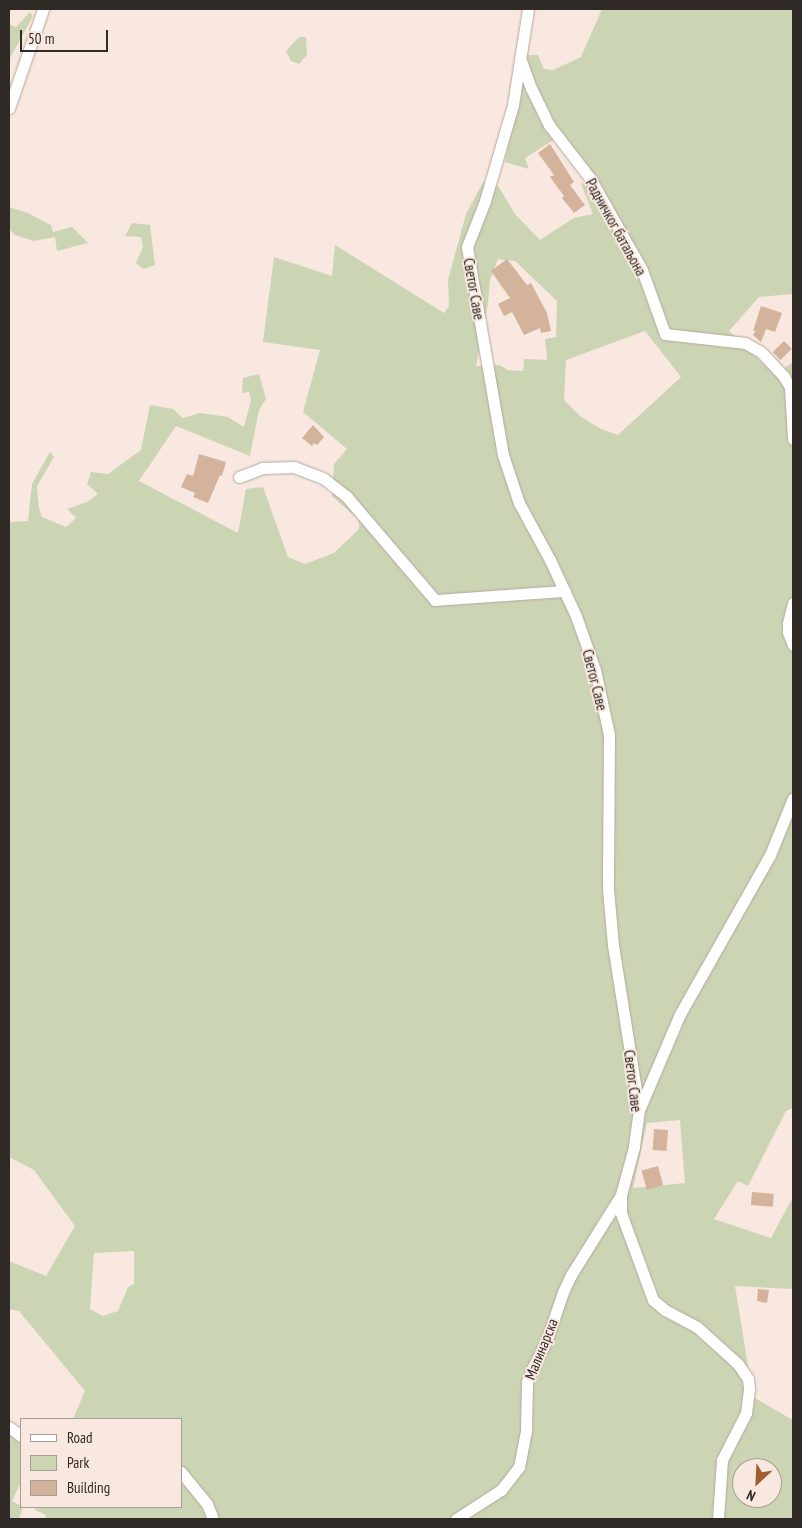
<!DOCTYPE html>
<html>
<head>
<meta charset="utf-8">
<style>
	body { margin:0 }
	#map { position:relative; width:802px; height:1528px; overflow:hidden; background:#f8e8df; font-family:"PT Sans Narrow",sans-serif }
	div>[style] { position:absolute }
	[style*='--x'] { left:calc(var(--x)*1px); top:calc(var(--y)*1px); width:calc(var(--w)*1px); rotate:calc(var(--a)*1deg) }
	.green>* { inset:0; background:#cbd5b4 }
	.building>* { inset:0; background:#d3b39b; transform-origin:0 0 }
	.roads { filter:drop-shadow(0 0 1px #b6a79f) drop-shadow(0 0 1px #b6a79f) }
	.minor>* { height:11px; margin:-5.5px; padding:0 5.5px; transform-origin:5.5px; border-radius:5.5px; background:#fff }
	span { translate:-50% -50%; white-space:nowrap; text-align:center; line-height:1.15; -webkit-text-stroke:4px #f8e8df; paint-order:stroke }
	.street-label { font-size:15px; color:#302a27 }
	.frame { position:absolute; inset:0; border:10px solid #302a27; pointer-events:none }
	.legend { position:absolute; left:20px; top:1418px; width:162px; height:90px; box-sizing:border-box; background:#f8e8df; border:1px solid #a89c95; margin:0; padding:6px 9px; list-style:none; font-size:15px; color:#302a27 }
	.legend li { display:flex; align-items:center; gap:10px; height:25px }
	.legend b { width:25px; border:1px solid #a89c95 }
	.north { position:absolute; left:732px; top:1458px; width:50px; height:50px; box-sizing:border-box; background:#f8e8df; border:1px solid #a89c95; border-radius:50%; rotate:205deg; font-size:14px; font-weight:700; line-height:20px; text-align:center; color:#302a27 }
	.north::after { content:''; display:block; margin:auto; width:18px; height:22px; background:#a15d2e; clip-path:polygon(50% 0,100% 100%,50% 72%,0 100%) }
	.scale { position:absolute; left:20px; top:30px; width:88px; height:22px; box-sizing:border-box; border:2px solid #302a27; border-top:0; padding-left:6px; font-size:15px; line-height:18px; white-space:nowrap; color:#302a27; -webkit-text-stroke:4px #f8e8df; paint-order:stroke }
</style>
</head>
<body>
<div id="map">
	<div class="green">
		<i style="clip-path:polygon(evenodd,602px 9px,793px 9px,793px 294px,759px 297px,729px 331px,775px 375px,793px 362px,793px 1108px,786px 1111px,748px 1186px,738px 1181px,714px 1219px,771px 1238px,793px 1197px,793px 1289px,735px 1286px,753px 1397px,793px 1420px,793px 1519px,45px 1519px,46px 1515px,35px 1510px,36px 1507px,181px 1507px,181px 1419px,73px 1419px,85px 1391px,19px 1311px,9px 1309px,9px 1261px,46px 1276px,75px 1226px,34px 1170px,9px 1157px,9px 522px,28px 521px,32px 484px,50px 452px,54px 457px,37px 486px,39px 508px,42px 517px,66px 527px,76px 518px,67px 509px,87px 502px,98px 494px,87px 484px,91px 472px,108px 474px,141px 450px,150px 405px,173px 409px,183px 418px,200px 413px,228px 417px,244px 427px,251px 400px,249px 392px,242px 393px,243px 378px,259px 374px,266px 399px,259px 410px,250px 456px,176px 426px,139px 481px,238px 533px,246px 489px,263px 487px,288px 557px,305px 564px,334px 553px,359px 529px,359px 520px,332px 496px,334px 464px,347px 449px,303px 412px,320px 350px,263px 342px,274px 257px,332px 276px,335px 245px,444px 313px,449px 306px,448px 280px,466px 214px,483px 182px,499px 187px,515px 214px,540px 240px,574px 218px,593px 214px,581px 184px,587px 180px,555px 139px,525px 158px,529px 169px,505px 162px,524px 55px,538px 55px,544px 69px,553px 70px,581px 57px,602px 9px,498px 259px,515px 261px,557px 301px,556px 337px,545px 339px,547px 360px,524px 359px,523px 371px,508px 370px,499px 365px,476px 366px,488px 303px,490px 280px,498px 259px,602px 9px,645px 331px,681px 377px,618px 435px,601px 429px,580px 416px,564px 400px,566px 360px,645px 331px,602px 9px,680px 1120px,685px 1183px,633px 1188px,647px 1123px,680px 1120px,602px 9px,134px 1251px,134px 1284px,128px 1287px,118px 1311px,103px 1316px,90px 1309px,94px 1253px,134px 1251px,602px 9px,742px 1468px,772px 1468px,772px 1498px,742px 1498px,742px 1468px)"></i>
		<i style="clip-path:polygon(30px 12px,33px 16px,9px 60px,9px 24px,16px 27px)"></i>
		<i style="clip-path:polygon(299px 37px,306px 37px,307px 55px,299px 64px,291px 61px,286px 51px)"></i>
		<i style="clip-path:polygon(9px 207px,28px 213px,51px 225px,53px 232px,72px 227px,88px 243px,57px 251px,55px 237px,34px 241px,15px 235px,9px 229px)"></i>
		<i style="clip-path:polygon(132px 223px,150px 225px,155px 265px,143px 269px,136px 263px,143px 247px,141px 237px,125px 236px)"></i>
		<i style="clip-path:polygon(9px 1421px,21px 1429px,21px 1482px,12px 1501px,23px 1507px,19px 1519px,9px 1519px)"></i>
	</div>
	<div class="building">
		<i style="clip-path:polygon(550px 144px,574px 182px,570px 185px,585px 205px,574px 213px,562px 198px,564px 196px,550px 177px,554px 175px,538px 153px)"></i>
		<i style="clip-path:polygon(507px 259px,527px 285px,531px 283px,547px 313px,551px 331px,541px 333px,540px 328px,524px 335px,512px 312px,504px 316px,498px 304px,510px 298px,491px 271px)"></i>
		<i style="clip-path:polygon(761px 306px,782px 313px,775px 332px,766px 329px,761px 342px,753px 335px,756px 330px,753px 331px)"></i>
		<i style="left:784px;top:341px;width:11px;height:16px;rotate:45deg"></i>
		<i style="clip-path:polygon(313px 425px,324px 437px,317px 445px,314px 443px,312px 446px,302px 438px)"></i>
		<i style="clip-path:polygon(199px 454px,226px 462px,222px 476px,220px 475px,208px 503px,193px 497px,195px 493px,181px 487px,187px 474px,193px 476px)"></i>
		<i style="left:654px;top:1129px;width:14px;height:21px;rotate:4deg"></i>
		<i style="left:658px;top:1166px;width:20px;height:17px;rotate:75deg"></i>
		<i style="left:752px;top:1192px;width:22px;height:13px;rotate:5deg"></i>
		<i style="clip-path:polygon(758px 1289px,769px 1290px,767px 1303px,757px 1301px)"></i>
	</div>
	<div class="roads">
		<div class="minor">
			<i style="--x:528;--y:9;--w:97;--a:98.9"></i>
			<i style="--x:513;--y:105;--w:100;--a:106.3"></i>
			<i style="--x:485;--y:201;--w:49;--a:111.4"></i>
			<i style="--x:467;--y:247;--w:211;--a:80.2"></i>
			<i style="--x:503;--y:455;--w:51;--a:71.6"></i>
			<i style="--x:519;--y:503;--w:65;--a:61.5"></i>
			<i style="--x:550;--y:560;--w:62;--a:65.1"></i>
			<i style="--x:576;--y:616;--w:57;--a:70.6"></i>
			<i style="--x:595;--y:670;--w:66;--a:77.8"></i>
			<i style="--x:609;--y:735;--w:154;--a:90.4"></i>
			<i style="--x:608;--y:889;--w:56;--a:84.9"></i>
			<i style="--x:613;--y:945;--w:167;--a:81"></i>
			<i style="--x:639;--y:1110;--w:37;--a:98"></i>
			<i style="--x:634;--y:1147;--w:50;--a:105.2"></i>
			<i style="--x:621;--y:1195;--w:18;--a:90"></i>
			<i style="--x:621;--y:1213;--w:93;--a:69.8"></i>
			<i style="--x:653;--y:1300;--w:16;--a:40"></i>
			<i style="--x:665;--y:1310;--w:36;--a:28"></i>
			<i style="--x:697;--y:1327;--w:55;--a:42.1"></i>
			<i style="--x:738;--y:1364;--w:18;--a:56"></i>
			<i style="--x:748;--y:1379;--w:10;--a:84"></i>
			<i style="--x:749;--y:1389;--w:24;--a:97"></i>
			<i style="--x:746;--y:1413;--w:53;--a:117.1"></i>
			<i style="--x:722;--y:1460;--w:59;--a:93.9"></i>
			<i style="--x:520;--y:58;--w:32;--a:70"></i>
			<i style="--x:531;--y:88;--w:41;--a:64.1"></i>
			<i style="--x:549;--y:125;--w:67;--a:52.3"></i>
			<i style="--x:590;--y:178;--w:106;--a:60.5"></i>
			<i style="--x:642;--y:270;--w:68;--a:70.2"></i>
			<i style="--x:665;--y:334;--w:81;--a:6.4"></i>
			<i style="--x:745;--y:343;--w:18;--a:29"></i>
			<i style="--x:761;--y:352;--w:34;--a:47"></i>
			<i style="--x:784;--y:377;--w:12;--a:59"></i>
			<i style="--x:790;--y:387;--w:52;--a:86.7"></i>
			<i style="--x:9;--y:108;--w:105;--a:-71"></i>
			<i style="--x:239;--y:477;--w:25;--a:-21"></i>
			<i style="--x:262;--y:468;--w:32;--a:-2"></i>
			<i style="--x:294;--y:467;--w:31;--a:21"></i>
			<i style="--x:323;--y:478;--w:31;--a:38"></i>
			<i style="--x:347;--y:497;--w:135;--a:49.5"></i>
			<i style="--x:435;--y:600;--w:130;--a:-4"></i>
			<i style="--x:793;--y:603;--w:21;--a:104"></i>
			<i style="--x:788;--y:623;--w:9;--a:90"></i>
			<i style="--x:788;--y:632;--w:14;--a:69"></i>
			<i style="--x:639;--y:1110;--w:104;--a:-66.9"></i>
			<i style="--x:680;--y:1014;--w:183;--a:-60.5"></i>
			<i style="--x:770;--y:855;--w:61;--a:-68"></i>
			<i style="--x:9;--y:1427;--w:15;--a:37"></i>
			<i style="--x:181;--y:1472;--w:41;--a:50.9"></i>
			<i style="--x:207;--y:1504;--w:16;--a:68"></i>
			<i style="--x:456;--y:1519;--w:54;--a:-32.8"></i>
			<i style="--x:501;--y:1490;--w:29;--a:-52"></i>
			<i style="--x:519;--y:1467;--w:38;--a:-79"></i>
			<i style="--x:526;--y:1430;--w:48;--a:-88.8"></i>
			<i style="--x:527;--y:1382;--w:14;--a:-69"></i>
			<i style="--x:532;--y:1369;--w:34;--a:-63"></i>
			<i style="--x:547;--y:1339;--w:50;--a:-71.2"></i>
			<i style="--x:563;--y:1292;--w:19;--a:-65"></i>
			<i style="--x:571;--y:1275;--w:94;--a:-58"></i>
		</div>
	</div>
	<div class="street-label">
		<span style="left:616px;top:227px;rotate:61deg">Радничког батаљона</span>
		<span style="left:474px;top:289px;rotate:80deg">Светог Саве</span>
		<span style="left:595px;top:680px;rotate:76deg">Светог Саве</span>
		<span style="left:633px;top:1081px;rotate:83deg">Светог Саве</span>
		<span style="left:541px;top:1349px;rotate:-68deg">Малинарска</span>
	</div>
	<div class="frame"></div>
	<ul class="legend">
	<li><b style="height:6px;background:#fff"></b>Road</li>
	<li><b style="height:14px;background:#cbd5b4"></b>Park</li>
	<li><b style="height:14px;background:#d3b39b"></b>Building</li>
	</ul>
	<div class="north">N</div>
	<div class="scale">50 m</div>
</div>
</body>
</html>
